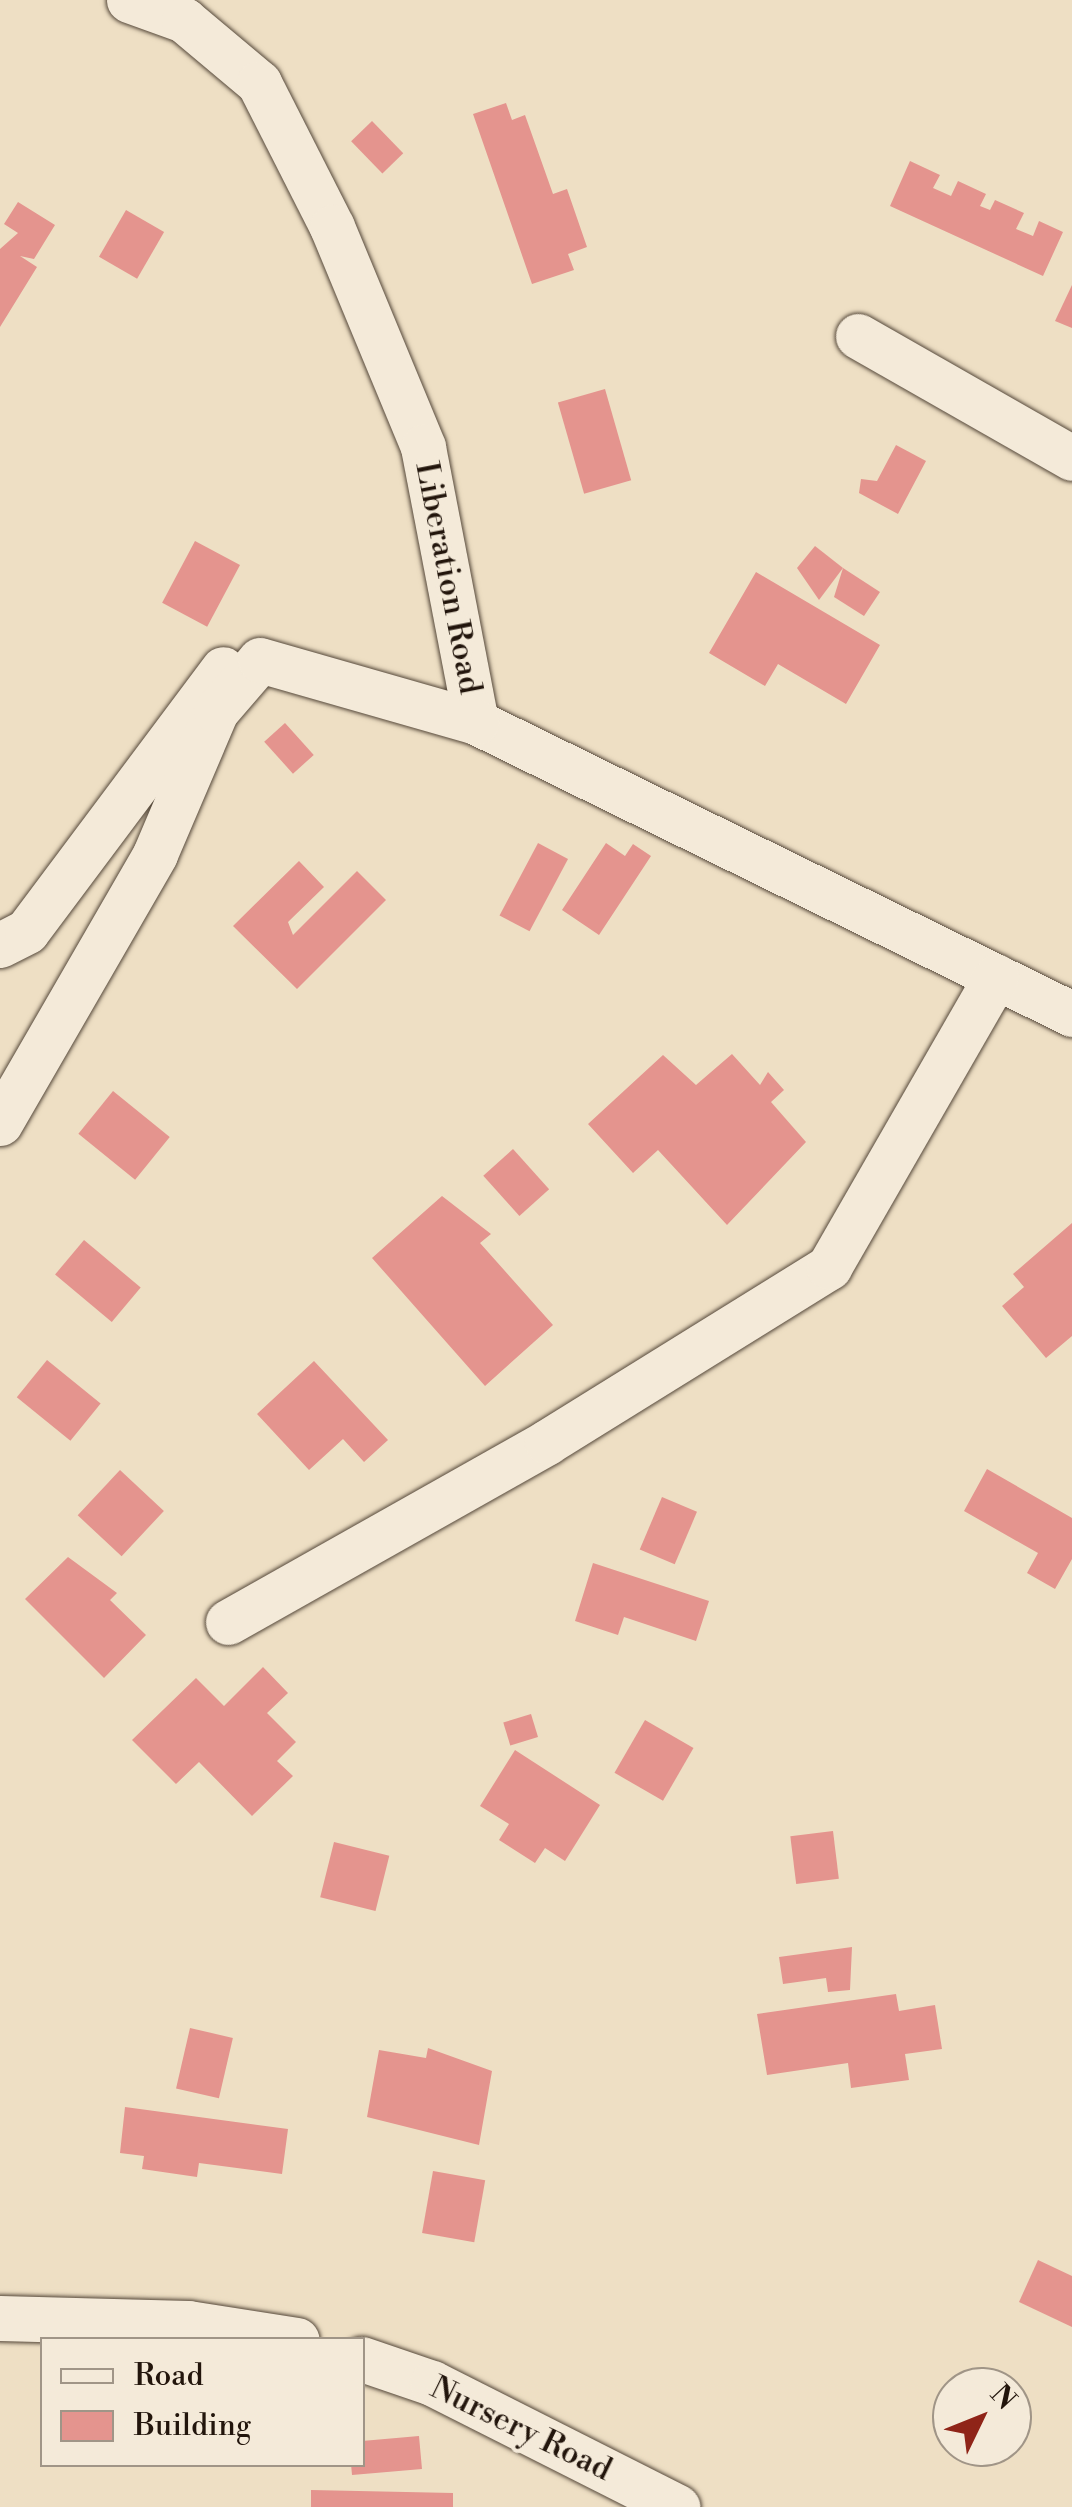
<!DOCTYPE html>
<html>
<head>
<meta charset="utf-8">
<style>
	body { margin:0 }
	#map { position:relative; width:1072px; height:2507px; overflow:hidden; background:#eedfc4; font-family:"Libre Bodoni",serif }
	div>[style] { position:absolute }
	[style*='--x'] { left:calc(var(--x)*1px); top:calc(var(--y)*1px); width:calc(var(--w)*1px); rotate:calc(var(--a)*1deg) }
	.building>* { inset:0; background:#e4948e; transform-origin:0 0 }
	.roads { filter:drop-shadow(0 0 2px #55483a) drop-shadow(0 0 2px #55483a) }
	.minor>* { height:45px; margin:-22.5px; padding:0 22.5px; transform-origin:22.5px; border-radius:22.5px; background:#f4ead9 }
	span { translate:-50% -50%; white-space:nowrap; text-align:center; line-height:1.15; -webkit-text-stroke:8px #f4ead9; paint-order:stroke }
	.street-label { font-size:32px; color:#22150c }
	.legend { position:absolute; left:40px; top:2337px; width:325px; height:130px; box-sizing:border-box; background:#f4ead9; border:2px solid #a09587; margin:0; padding:12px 18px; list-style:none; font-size:30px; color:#22150c }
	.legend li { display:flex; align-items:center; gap:20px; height:50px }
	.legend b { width:50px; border:2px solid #a09587 }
	.north { position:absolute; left:932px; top:2367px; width:100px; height:100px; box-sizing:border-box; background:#f4ead9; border:2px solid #a09587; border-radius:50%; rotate:47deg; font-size:28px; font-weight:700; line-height:40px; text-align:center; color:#22150c }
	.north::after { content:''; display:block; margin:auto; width:35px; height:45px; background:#8f2418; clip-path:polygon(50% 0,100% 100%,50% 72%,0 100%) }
</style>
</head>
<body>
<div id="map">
	<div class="building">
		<i style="clip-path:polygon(506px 103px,512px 120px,525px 115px,553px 194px,567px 189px,587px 247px,568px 254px,574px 270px,532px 284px,473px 114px)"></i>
		<i style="left:372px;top:121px;width:45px;height:29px;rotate:46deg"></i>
		<i style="clip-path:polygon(910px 161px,940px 175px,933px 188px,951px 196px,958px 181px,986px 194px,980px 206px,990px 210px,995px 200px,1024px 213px,1016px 229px,1033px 236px,1039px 221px,1063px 232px,1043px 276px,890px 206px)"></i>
		<i style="clip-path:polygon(18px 202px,55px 225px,34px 259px,20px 256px,37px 267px,0 327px,0 249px,18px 233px,4px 224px)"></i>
		<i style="left:126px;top:210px;width:44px;height:54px;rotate:30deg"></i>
		<i style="clip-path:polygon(1072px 285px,1072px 328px,1055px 321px)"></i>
		<i style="left:605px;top:389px;width:95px;height:49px;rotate:74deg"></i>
		<i style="clip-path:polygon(896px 445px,926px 461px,898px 514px,859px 493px,861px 479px,877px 481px)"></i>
		<i style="left:195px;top:541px;width:51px;height:70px;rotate:28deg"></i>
		<i style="clip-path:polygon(815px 546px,843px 568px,819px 600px,797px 568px)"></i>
		<i style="clip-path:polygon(843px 568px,880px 592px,864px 616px,834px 597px)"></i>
		<i style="clip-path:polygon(756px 572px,880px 645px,846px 704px,778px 664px,765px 686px,709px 653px)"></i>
		<i style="left:285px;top:723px;width:43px;height:28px;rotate:48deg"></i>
		<i style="left:538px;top:843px;width:34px;height:82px;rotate:28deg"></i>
		<i style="clip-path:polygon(606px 843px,625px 856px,633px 844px,651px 856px,599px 935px,562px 910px)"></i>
		<i style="clip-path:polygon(299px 861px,324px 887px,288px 922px,293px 935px,357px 871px,386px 900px,297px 989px,233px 926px)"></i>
		<i style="clip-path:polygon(732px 1054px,760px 1085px,768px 1072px,784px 1090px,771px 1102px,806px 1142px,727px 1225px,658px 1150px,633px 1173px,588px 1124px,663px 1055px,696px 1085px)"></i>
		<i style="left:113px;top:1091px;width:73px;height:55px;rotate:39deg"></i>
		<i style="left:513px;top:1149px;width:54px;height:40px;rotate:48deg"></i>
		<i style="clip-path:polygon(442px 1196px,491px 1234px,480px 1243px,553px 1325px,485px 1386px,372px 1258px)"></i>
		<i style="clip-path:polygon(1072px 1223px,1072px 1336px,1046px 1358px,1002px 1306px,1024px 1287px,1013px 1274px)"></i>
		<i style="left:84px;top:1240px;width:74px;height:45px;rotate:40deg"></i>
		<i style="left:47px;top:1360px;width:69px;height:48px;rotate:39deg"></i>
		<i style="clip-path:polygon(314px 1361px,388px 1440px,364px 1462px,343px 1439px,309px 1470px,257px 1414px)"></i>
		<i style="clip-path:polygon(987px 1469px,1072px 1518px,1072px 1559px,1055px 1589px,1027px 1573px,1038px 1553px,964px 1511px)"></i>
		<i style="left:120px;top:1470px;width:60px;height:62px;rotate:43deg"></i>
		<i style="left:662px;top:1497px;width:38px;height:57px;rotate:23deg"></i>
		<i style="clip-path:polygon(68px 1557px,117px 1593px,110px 1600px,146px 1635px,104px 1678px,25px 1599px)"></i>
		<i style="clip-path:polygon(593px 1563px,709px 1601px,696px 1641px,624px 1617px,618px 1635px,575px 1621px)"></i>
		<i style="clip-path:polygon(263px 1667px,288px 1693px,267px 1713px,296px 1742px,277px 1761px,293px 1776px,252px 1816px,199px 1762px,176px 1784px,132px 1740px,196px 1678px,224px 1706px)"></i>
		<i style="left:531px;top:1714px;width:24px;height:29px;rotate:73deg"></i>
		<i style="left:645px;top:1720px;width:56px;height:61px;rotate:30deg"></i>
		<i style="clip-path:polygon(515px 1750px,600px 1805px,565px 1861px,545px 1848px,535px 1863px,499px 1840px,509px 1824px,480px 1806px)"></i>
		<i style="left:833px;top:1831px;width:48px;height:43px;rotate:83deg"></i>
		<i style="left:334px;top:1842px;width:57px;height:57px;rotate:14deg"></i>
		<i style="clip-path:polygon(852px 1947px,850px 1990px,828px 1992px,826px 1978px,783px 1984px,779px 1957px)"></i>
		<i style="clip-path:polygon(896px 1994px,899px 2011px,935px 2005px,942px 2049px,905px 2054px,909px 2080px,851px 2088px,848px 2063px,767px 2075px,757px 2014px)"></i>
		<i style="left:190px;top:2028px;width:44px;height:62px;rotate:13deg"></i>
		<i style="clip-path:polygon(428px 2048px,492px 2071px,479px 2145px,367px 2117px,379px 2050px,426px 2058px)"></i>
		<i style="clip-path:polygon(125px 2107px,288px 2129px,282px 2174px,199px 2163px,197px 2177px,142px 2169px,144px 2156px,120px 2153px)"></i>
		<i style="left:433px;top:2171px;width:53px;height:63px;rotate:10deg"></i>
		<i style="clip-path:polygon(1038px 2260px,1072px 2276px,1072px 2327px,1019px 2302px)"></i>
		<i style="clip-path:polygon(419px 2436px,422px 2469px,352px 2475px,351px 2464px,362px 2464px,362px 2441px)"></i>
		<i style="clip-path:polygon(311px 2490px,453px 2493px,453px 2507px,311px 2507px)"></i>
	</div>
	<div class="roads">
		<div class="minor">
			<i style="--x:129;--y:0;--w:59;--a:20"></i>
			<i style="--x:184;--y:20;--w:98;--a:40"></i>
			<i style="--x:259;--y:83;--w:161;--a:63.1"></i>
			<i style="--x:332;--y:227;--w:238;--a:67.5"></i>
			<i style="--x:423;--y:447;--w:280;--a:79.1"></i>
			<i style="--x:476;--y:722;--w:664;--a:26.1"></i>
			<i style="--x:858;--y:336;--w:246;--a:29.7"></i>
			<i style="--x:0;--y:945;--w:30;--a:-27"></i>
			<i style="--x:27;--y:931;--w:327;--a:-53.2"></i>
			<i style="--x:0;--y:1123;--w:310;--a:-60"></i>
			<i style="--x:155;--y:854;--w:155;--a:-66.9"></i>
			<i style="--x:216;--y:711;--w:67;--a:-49.2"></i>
			<i style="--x:260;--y:660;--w:225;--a:16"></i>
			<i style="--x:228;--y:1622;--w:366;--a:-29.4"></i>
			<i style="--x:547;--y:1442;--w:332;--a:-31.8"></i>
			<i style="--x:829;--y:1267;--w:335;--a:-60.1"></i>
			<i style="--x:0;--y:2318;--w:188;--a:1.5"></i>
			<i style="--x:188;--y:2323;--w:110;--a:8.9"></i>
			<i style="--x:362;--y:2359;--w:74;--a:18.9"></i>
			<i style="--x:432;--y:2383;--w:275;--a:26.8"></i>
		</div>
	</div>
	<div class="street-label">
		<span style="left:448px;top:578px;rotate:79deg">Liberation Road</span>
		<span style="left:521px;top:2429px;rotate:26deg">Nursery Road</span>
	</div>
	<ul class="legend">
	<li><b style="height:12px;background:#f4ead9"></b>Road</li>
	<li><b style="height:28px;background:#e4948e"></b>Building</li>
	</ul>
	<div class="north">N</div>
</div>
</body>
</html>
